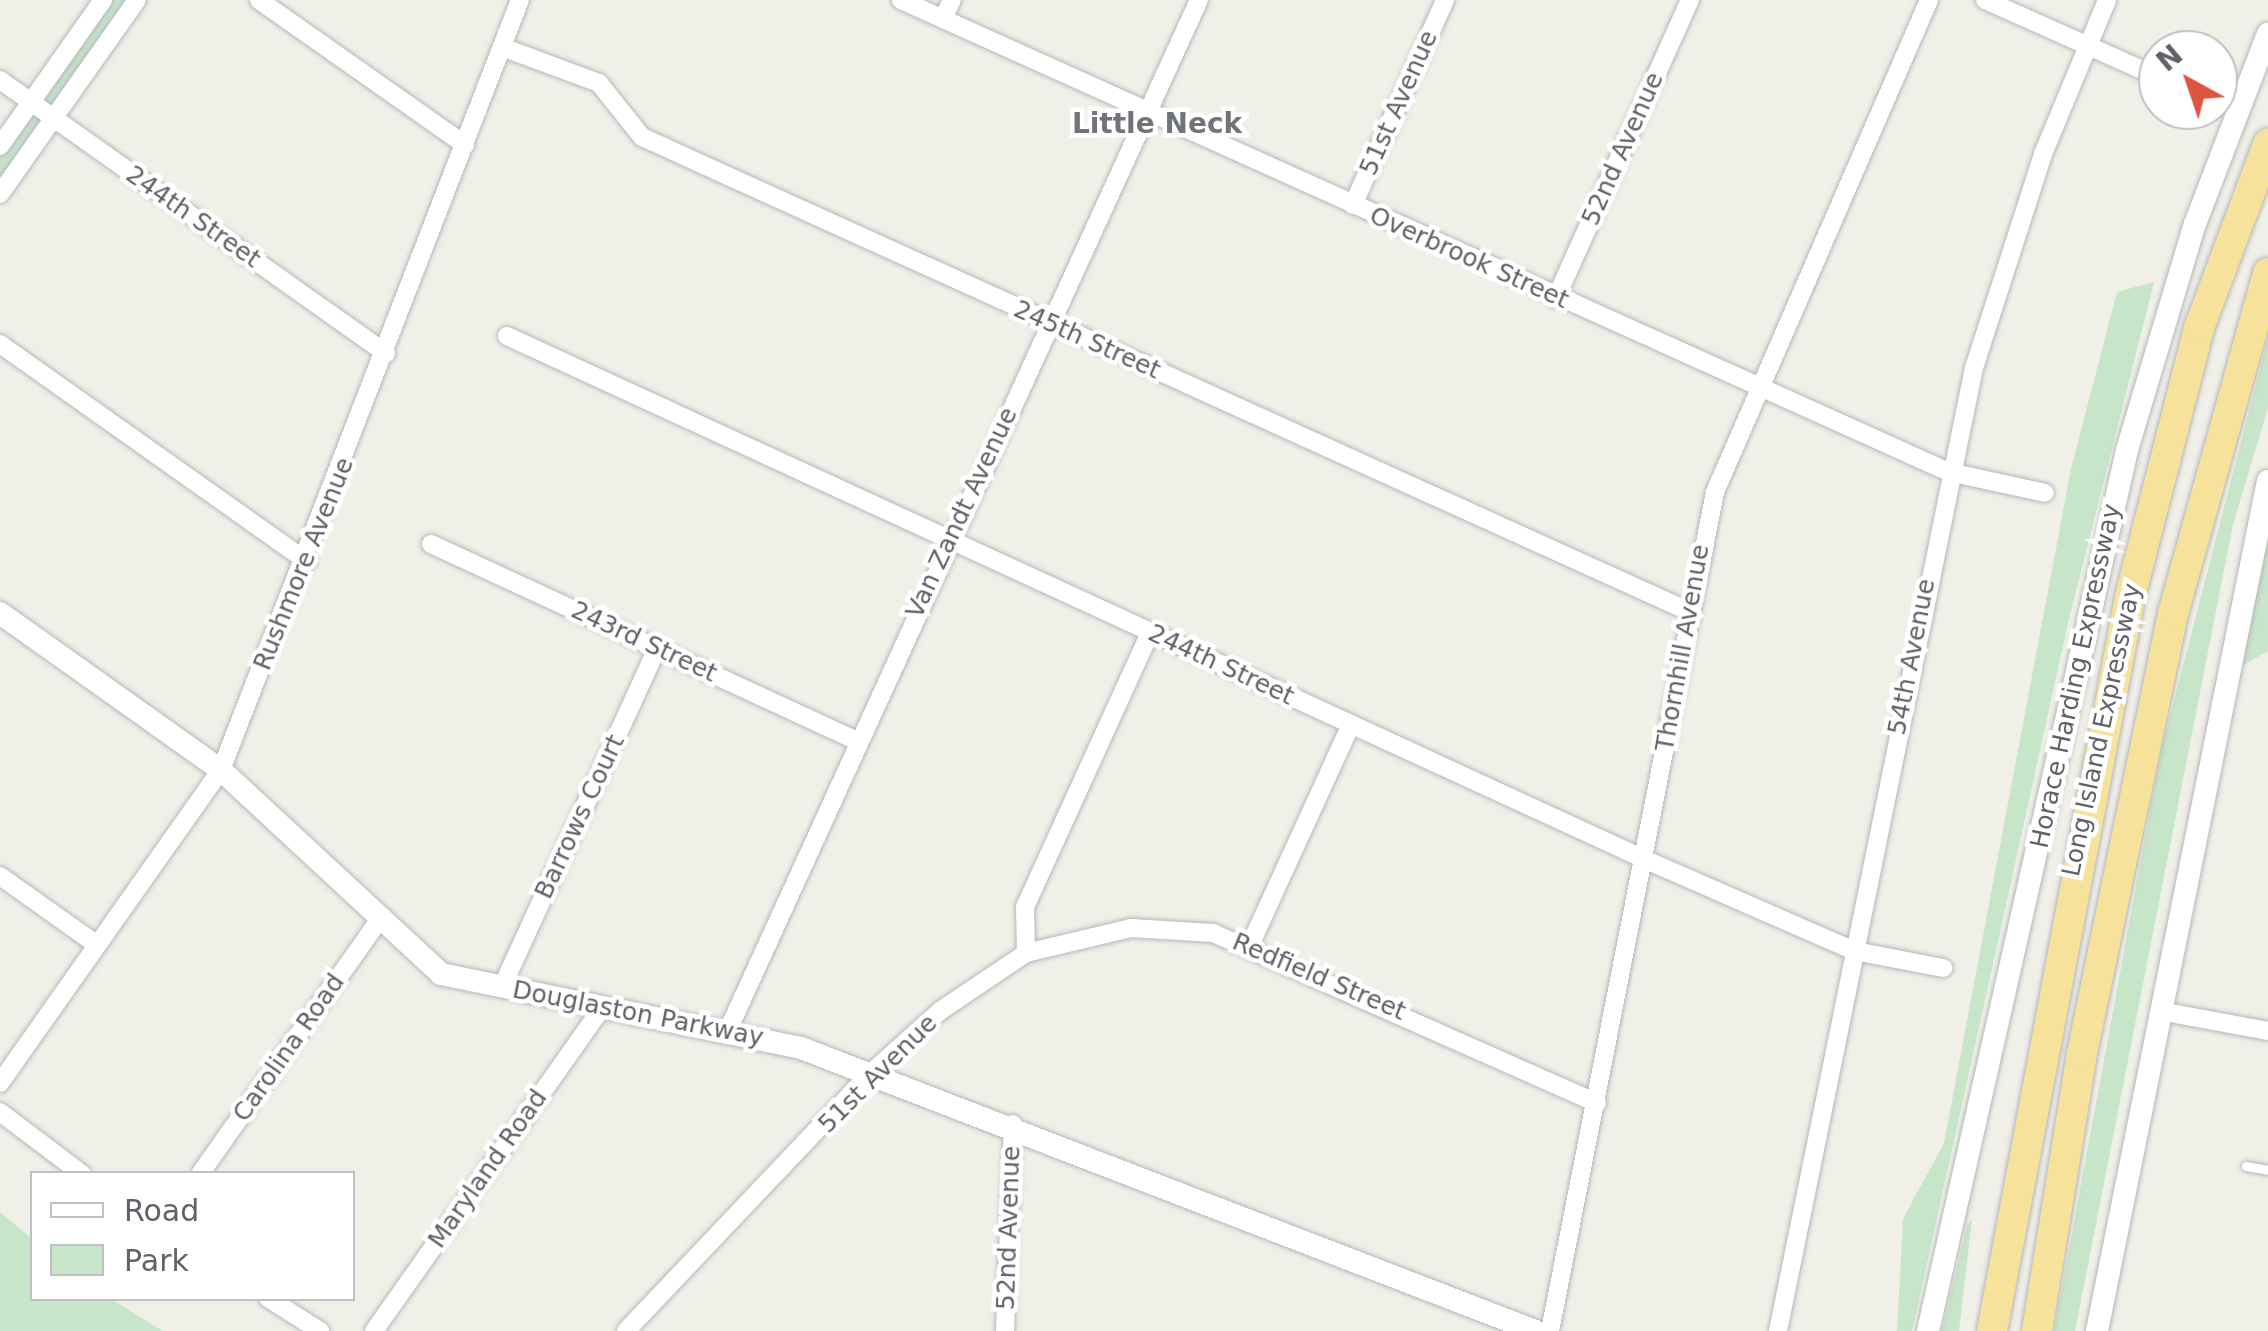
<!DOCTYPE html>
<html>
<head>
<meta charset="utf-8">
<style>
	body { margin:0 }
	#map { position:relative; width:2268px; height:1331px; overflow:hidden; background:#f0efe8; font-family:"DejaVu Sans",sans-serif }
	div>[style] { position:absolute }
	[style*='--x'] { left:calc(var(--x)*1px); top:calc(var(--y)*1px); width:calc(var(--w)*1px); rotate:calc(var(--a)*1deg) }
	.green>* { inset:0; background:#c7e5c8 }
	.roads { filter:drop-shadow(0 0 2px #b5b7bb) drop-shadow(0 0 2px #b5b7bb) }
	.lane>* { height:9px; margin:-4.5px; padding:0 4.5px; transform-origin:4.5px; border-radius:4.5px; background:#fff }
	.street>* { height:18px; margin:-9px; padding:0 9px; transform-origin:9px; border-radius:9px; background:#fff }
	.secondary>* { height:22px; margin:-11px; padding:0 11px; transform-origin:11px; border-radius:11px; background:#fff }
	.highway>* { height:30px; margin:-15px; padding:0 15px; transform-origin:15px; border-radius:15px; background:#f6e29a }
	span { translate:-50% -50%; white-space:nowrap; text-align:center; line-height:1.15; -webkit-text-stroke:9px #fff; paint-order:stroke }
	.street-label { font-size:25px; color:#5f6267 }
	.neighbourhood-label { font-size:28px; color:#707479; font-weight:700 }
	.legend { position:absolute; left:30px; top:1171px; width:325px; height:130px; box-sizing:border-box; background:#fff; border:2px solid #bfc0c2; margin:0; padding:12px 18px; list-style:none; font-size:30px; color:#5f6267 }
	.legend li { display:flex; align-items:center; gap:20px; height:50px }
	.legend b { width:50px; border:2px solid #bfc0c2 }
	.north { position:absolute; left:2138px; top:30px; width:100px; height:100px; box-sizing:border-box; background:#fff; border:2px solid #bfc0c2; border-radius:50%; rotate:320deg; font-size:28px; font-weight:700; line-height:40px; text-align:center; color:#5f6267 }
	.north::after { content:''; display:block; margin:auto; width:35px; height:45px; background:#dd5441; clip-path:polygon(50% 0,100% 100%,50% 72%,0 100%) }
</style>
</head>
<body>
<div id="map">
	<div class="green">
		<i style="clip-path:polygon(110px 0,132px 0,0 187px,0 153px)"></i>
		<i style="clip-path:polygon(2154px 282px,2069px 619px,1912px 1331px,1897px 1331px,1903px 1219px,1944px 1143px,2071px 469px,2117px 292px)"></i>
		<i style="clip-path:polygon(2268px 338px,2268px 408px,2233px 524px,2075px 1331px,2054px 1331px,2161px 751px)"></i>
		<i style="clip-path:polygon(2268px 541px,2268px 651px,2243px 665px,2249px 608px)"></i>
		<i style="clip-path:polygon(0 1212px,32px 1239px,32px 1298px,111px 1299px,163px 1331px,0 1331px)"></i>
		<i style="clip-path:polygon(1972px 1219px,1959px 1331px,1942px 1331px,1967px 1225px)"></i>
	</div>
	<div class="roads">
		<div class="lane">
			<i style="--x:2246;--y:1166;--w:22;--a:10"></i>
		</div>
		<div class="street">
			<i style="--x:259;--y:0;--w:252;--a:35.1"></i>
			<i style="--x:901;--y:0;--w:1149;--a:24.25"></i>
			<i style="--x:1949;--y:472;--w:98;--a:12.3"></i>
			<i style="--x:1985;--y:0;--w:189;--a:24"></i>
			<i style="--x:943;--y:19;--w:21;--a:-65"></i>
			<i style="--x:502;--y:47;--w:103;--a:20.4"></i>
			<i style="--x:599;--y:83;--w:69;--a:51.5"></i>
			<i style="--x:642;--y:137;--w:1151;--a:24.38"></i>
			<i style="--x:0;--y:80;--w:473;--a:35.3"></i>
			<i style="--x:0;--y:146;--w:179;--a:-54.8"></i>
			<i style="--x:0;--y:194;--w:237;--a:-54.8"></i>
			<i style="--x:1353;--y:205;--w:225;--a:-65.8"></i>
			<i style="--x:1556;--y:298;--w:327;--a:-65.8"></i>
			<i style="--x:507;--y:336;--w:1252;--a:24.7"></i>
			<i style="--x:1644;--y:859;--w:230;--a:23.6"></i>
			<i style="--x:1855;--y:951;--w:90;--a:10.9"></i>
			<i style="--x:0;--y:344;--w:376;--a:35.3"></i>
			<i style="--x:431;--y:544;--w:468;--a:24.8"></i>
			<i style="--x:0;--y:876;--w:119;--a:35.4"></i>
			<i style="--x:1251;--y:943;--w:240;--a:-65.4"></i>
			<i style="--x:1026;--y:953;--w:108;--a:-13.4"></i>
			<i style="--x:1131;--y:928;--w:82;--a:3.5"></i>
			<i style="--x:1213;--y:933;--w:420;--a:23.9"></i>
			<i style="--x:502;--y:987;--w:373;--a:-65.4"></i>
			<i style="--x:2160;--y:1011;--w:110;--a:10.5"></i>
			<i style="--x:729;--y:1028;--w:1130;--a:-65.43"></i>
			<i style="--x:0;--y:1083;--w:383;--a:-54.8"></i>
			<i style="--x:221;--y:770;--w:826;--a:-68.78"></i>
			<i style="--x:0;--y:1112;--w:103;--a:37.1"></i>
			<i style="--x:200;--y:1174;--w:309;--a:-54.8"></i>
			<i style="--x:268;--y:1298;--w:62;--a:32.4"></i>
			<i style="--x:374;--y:1331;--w:398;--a:-54.8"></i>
			<i style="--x:626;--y:1331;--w:356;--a:-46.5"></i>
			<i style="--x:871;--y:1073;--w:93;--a:-41.9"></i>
			<i style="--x:940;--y:1011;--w:104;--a:-34"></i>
			<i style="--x:1026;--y:953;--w:46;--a:-91.2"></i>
			<i style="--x:1025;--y:907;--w:301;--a:-65.5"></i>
			<i style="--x:1005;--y:1331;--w:207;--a:-87.8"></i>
			<i style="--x:1550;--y:1331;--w:855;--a:-78.87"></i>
			<i style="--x:1715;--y:492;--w:537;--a:-66.49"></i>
			<i style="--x:1778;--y:1331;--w:983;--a:-78.5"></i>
			<i style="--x:1974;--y:368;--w:225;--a:-72.1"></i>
			<i style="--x:2043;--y:154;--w:167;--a:-67.4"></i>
		</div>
		<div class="secondary">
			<i style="--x:0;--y:613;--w:271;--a:35.4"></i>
			<i style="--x:221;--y:770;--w:300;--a:42.8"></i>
			<i style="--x:441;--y:974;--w:368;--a:11.6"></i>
			<i style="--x:801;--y:1048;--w:787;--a:21.08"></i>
			<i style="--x:1928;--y:1331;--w:903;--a:-77.27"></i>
			<i style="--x:2127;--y:450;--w:236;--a:-73.3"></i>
			<i style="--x:2195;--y:224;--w:204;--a:-69"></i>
			<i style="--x:2097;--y:1331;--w:867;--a:-78.63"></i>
		</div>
		<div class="highway">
			<i style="--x:1992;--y:1331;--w:747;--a:-79.35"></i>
			<i style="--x:2130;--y:597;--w:278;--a:-75.6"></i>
			<i style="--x:2199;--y:328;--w:197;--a:-69.4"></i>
			<i style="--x:2037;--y:1331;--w:282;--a:-80.8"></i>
			<i style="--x:2082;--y:1053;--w:452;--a:-78.3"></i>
			<i style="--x:2174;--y:610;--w:350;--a:-74.4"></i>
		</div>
	</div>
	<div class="street-label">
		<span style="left:1399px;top:103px;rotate:-66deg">51st Avenue</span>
		<span style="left:1623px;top:149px;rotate:-66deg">52nd Avenue</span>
		<span style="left:193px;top:217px;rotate:35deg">244th Street</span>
		<span style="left:1469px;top:258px;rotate:24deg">Overbrook Street</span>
		<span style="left:1087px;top:340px;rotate:24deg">245th Street</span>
		<span style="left:962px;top:513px;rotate:-65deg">Van Zandt Avenue</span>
		<span style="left:304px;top:564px;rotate:-68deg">Rushmore Avenue</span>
		<span style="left:644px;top:642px;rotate:25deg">243rd Street</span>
		<span style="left:1683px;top:648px;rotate:-80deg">Thornhill Avenue</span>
		<span style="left:1912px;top:657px;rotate:-79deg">54th Avenue</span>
		<span style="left:1221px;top:665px;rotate:25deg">244th Street</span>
		<span style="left:2076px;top:676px;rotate:-78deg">Horace Harding Expressway</span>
		<span style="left:2102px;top:730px;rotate:-78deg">Long Island Expressway</span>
		<span style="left:580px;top:817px;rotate:-65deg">Barrows Court</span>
		<span style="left:1319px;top:977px;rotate:23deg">Redfield Street</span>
		<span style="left:638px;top:1014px;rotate:11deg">Douglaston Parkway</span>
		<span style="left:289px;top:1048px;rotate:-55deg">Carolina Road</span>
		<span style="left:878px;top:1074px;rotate:-45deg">51st Avenue</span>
		<span style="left:488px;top:1169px;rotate:-55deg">Maryland Road</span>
		<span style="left:1009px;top:1228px;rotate:-88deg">52nd Avenue</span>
	</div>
	<div class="neighbourhood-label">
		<span style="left:1157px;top:124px">Little Neck</span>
	</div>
	<ul class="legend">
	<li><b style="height:12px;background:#fff"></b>Road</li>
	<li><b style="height:28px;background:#c7e5c8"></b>Park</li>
	</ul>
	<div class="north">N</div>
</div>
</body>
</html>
